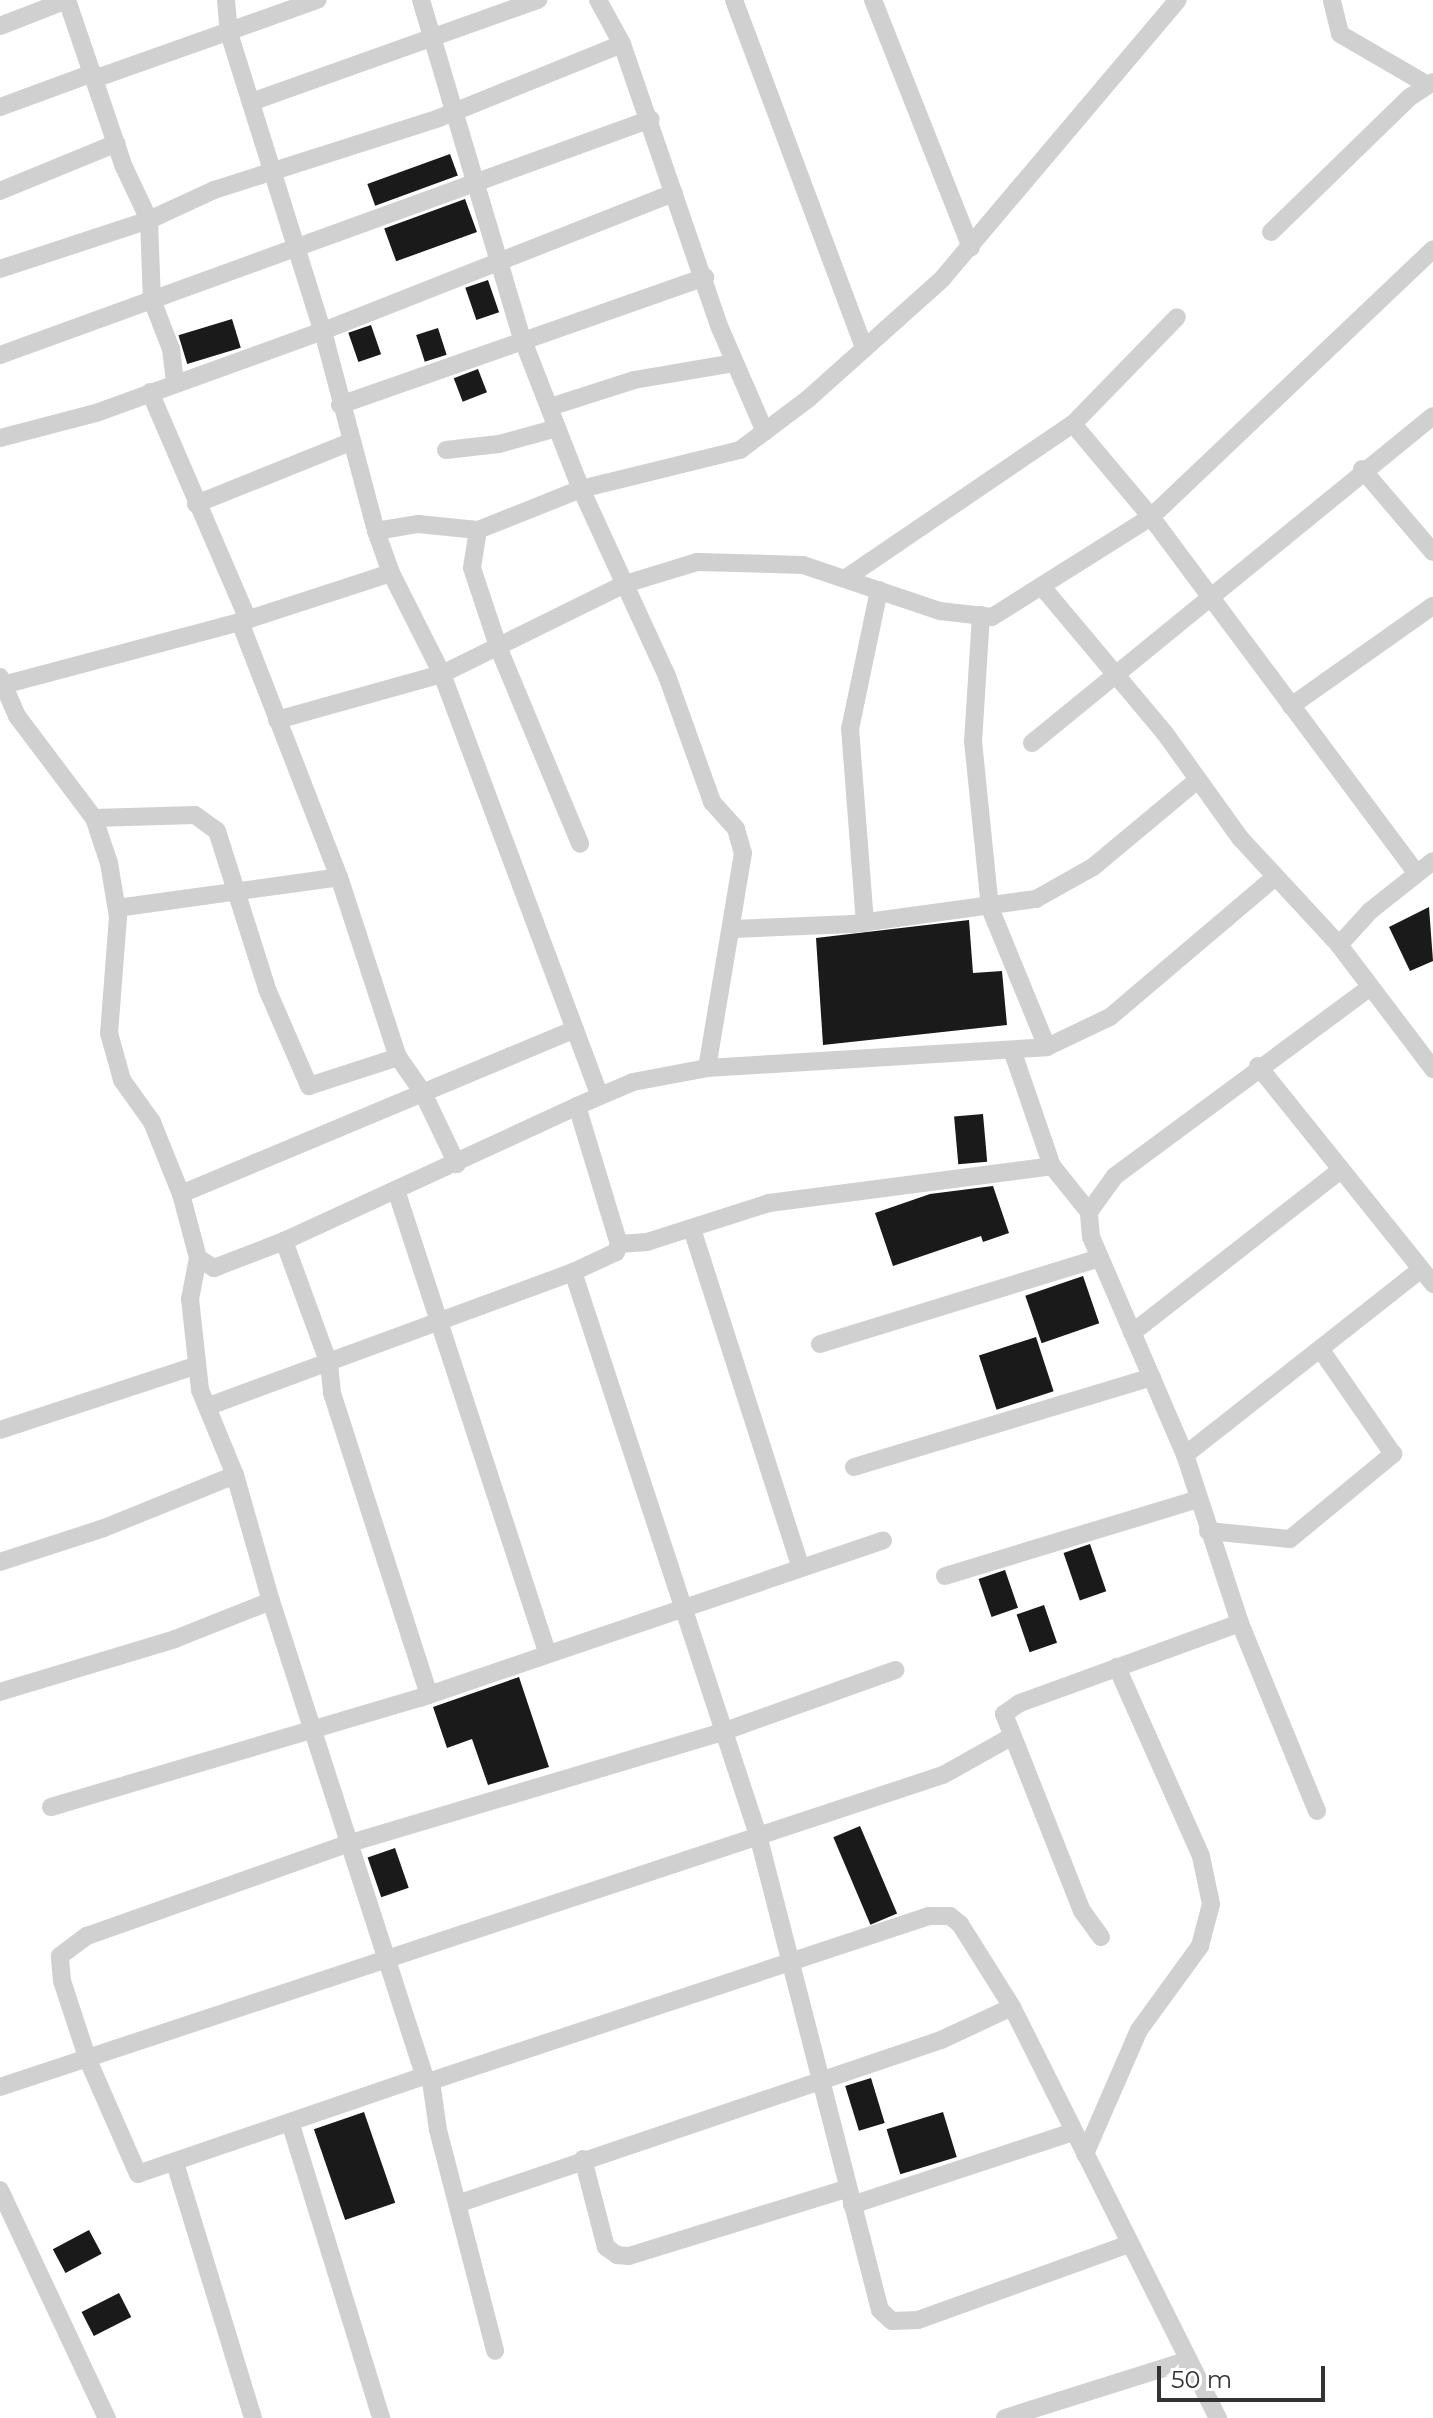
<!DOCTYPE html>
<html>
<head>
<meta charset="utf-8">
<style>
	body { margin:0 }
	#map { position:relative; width:1433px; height:2418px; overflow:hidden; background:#fff; font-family:Montserrat,sans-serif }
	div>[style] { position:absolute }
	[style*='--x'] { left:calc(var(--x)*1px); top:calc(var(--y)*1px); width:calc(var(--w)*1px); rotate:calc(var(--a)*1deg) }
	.building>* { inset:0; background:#1a1a1a; transform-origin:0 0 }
	.street>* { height:18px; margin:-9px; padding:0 9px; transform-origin:9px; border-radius:9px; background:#d0d0d0 }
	span { translate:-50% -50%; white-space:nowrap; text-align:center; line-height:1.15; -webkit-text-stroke:8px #fff; paint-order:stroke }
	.scale { position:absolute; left:1157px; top:2366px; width:168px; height:36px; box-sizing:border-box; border:4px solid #333; border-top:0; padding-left:10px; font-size:24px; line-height:28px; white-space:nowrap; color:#333; -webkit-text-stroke:6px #fff; paint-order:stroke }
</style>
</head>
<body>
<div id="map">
	<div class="building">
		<i style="left:450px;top:154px;width:23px;height:88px;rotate:70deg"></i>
		<i style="left:465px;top:199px;width:35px;height:86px;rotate:70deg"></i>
		<i style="left:488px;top:280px;width:34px;height:24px;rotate:71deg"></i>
		<i style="left:232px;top:319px;width:30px;height:56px;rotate:73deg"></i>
		<i style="left:371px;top:325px;width:31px;height:24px;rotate:71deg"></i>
		<i style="left:438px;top:328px;width:28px;height:23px;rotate:72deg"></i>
		<i style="left:478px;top:369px;width:25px;height:26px;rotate:69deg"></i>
		<i style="clip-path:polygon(1429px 907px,1433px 961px,1410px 971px,1389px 927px)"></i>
		<i style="clip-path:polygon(969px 920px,973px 973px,1002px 971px,1007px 1025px,823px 1045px,816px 938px)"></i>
		<i style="left:983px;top:1114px;width:48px;height:29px;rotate:85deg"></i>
		<i style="clip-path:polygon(993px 1186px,1009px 1233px,983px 1242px,981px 1236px,893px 1266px,875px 1213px,930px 1194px)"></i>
		<i style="left:1083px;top:1276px;width:50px;height:61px;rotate:71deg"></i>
		<i style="left:1036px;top:1337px;width:57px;height:60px;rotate:72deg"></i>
		<i style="left:1090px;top:1544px;width:50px;height:28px;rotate:71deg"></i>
		<i style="left:1005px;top:1570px;width:40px;height:28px;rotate:71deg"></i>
		<i style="left:1044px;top:1605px;width:40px;height:29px;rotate:71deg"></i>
		<i style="clip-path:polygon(519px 1677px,549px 1767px,488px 1785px,472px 1739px,447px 1748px,433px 1707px)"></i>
		<i style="left:860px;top:1826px;width:95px;height:29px;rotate:67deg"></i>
		<i style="left:395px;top:1848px;width:42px;height:29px;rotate:71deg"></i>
		<i style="left:871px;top:2078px;width:47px;height:27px;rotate:73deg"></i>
		<i style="left:364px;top:2112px;width:96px;height:53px;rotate:71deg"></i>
		<i style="left:943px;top:2112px;width:47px;height:59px;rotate:73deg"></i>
		<i style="left:89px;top:2230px;width:27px;height:41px;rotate:62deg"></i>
		<i style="left:119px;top:2293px;width:27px;height:42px;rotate:63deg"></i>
	</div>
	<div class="street">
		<i style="--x:226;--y:0;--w:33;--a:85"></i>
		<i style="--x:229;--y:33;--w:325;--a:72.6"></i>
		<i style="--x:326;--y:343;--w:195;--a:75.1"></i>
		<i style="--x:376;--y:531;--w:45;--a:70.3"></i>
		<i style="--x:391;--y:573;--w:113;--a:63.2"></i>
		<i style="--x:442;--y:674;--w:449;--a:69.5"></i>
		<i style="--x:421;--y:0;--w:353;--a:73.4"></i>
		<i style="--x:522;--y:338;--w:162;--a:68.7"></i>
		<i style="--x:581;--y:489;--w:206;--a:65.3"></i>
		<i style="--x:667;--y:676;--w:134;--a:70.3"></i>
		<i style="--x:712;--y:802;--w:36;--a:48"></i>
		<i style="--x:736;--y:829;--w:25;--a:74"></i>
		<i style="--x:743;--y:853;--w:218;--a:99.5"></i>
		<i style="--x:598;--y:0;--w:50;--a:61.4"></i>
		<i style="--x:622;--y:44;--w:300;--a:71"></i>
		<i style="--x:720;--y:328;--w:113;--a:66.6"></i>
		<i style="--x:734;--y:0;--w:368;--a:69.5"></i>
		<i style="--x:873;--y:0;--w:266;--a:68.4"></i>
		<i style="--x:1332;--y:1;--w:34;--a:76"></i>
		<i style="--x:1340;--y:34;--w:99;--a:30.2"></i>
		<i style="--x:0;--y:26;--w:72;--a:-21.2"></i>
		<i style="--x:67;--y:0;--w:176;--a:71.2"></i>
		<i style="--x:124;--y:167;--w:59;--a:64.7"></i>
		<i style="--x:149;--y:220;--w:80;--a:87.9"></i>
		<i style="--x:152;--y:300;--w:53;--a:68.8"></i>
		<i style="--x:171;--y:349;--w:34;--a:83"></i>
		<i style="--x:94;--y:79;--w:237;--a:-19.5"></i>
		<i style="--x:251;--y:102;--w:305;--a:-19.6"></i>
		<i style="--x:0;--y:107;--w:99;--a:-20.1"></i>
		<i style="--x:0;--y:191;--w:126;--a:-22.3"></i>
		<i style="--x:1271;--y:232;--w:194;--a:-44.2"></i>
		<i style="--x:1410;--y:97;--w:27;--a:-33"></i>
		<i style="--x:0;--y:269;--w:157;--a:-18.2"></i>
		<i style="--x:149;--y:220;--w:72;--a:-24.8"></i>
		<i style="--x:214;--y:190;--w:236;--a:-17.7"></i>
		<i style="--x:439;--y:118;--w:197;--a:-22"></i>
		<i style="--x:0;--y:355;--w:692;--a:-19.93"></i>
		<i style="--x:150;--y:392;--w:248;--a:66.7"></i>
		<i style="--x:340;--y:405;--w:387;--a:-19.3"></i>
		<i style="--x:550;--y:407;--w:88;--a:-17.8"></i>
		<i style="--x:634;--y:380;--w:101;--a:-9.6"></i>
		<i style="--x:1073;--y:424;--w:121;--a:50"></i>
		<i style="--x:1151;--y:517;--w:444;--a:53.3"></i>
		<i style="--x:0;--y:438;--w:99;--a:-14.6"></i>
		<i style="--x:96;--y:413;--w:241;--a:-19.9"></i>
		<i style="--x:323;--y:331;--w:377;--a:-21.5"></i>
		<i style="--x:446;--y:450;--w:53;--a:-6.5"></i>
		<i style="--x:499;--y:444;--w:60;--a:-15.4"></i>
		<i style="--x:1362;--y:469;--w:109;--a:49.5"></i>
		<i style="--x:196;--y:504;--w:166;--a:-21.9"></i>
		<i style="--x:478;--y:530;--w:38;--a:99"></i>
		<i style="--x:472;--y:568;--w:85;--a:71.6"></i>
		<i style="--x:499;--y:649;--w:211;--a:67.4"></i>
		<i style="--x:376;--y:531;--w:43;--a:-9.5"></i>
		<i style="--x:418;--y:524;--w:60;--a:5.7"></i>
		<i style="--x:478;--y:530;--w:111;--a:-21.7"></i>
		<i style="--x:581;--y:489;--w:164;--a:-13.8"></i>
		<i style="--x:740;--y:450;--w:85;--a:-36.9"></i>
		<i style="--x:808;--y:399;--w:180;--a:-41.8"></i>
		<i style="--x:942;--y:279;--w:365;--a:-49.8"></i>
		<i style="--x:846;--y:578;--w:274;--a:-34.2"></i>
		<i style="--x:1073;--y:424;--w:149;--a:-45.8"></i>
		<i style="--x:1043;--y:588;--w:188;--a:50"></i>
		<i style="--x:1164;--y:732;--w:132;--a:54.3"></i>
		<i style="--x:1241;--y:839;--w:144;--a:47.2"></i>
		<i style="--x:1339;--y:945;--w:46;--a:-47.6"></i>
		<i style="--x:1370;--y:911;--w:80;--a:-38.4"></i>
		<i style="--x:981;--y:615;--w:126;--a:93.6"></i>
		<i style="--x:973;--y:741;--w:168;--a:84.2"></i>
		<i style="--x:990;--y:908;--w:150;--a:67.7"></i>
		<i style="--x:240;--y:622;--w:274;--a:68.8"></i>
		<i style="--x:339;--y:877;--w:189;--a:71.9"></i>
		<i style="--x:398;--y:1057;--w:42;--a:54.8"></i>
		<i style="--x:422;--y:1091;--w:81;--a:64.4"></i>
		<i style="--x:0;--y:677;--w:43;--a:66.4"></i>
		<i style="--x:17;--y:716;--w:128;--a:53"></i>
		<i style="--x:94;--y:818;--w:47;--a:71.6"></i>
		<i style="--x:109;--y:863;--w:55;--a:80.5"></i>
		<i style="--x:118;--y:917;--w:116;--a:94.4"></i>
		<i style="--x:109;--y:1033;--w:49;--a:74.5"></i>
		<i style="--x:122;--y:1080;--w:52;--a:54.5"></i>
		<i style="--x:152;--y:1122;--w:78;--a:68.1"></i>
		<i style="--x:181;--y:1194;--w:66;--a:75.1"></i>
		<i style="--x:198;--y:1258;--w:42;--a:101"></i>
		<i style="--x:190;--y:1299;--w:92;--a:83.7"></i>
		<i style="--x:200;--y:1390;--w:92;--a:67.6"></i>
		<i style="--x:235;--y:1475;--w:131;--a:74.1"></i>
		<i style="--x:271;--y:1601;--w:499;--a:72.1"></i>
		<i style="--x:424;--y:2076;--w:9;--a:36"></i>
		<i style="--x:431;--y:2081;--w:525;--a:-18.33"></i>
		<i style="--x:929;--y:1916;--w:21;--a:0"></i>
		<i style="--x:950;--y:1916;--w:13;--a:39"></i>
		<i style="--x:960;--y:1924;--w:98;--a:57.9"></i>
		<i style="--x:1012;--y:2007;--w:460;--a:63.4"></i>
		<i style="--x:3;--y:685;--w:245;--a:-14.9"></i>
		<i style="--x:240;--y:622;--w:159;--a:-18"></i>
		<i style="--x:1291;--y:706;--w:174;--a:-35.2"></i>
		<i style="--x:277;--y:720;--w:171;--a:-15.6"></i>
		<i style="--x:442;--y:674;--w:204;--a:-26.2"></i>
		<i style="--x:625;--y:584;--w:75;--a:-17"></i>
		<i style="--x:697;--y:562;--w:106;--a:1.6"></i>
		<i style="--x:803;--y:565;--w:145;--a:18.6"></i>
		<i style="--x:940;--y:611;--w:52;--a:6.6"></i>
		<i style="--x:992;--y:617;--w:188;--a:-32.2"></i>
		<i style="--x:1151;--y:517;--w:389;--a:-43.5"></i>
		<i style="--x:1032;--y:743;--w:517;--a:-39.2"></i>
		<i style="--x:94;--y:818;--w:101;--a:-1.7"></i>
		<i style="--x:195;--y:815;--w:27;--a:36"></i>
		<i style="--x:217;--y:831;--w:166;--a:72.4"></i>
		<i style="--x:267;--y:989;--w:106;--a:66.6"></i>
		<i style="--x:309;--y:1086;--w:94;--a:-18"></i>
		<i style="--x:117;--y:908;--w:224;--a:-7.9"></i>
		<i style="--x:865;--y:923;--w:195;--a:-94.4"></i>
		<i style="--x:850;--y:729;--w:142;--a:-78.2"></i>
		<i style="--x:733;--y:929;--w:120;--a:-2.4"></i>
		<i style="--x:853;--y:924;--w:185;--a:-7.8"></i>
		<i style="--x:1036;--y:899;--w:65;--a:-29.3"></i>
		<i style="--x:1093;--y:867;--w:133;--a:-39.8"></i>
		<i style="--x:1339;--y:945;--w:156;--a:52.8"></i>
		<i style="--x:1012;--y:1050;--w:123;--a:71"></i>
		<i style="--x:1052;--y:1166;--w:59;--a:51.2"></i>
		<i style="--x:1258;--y:1066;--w:280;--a:51.2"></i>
		<i style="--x:577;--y:1106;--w:61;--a:-23.2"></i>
		<i style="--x:633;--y:1082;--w:75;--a:-10.7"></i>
		<i style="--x:707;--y:1068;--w:341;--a:-3.5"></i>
		<i style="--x:1047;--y:1047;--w:70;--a:-25.5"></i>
		<i style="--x:1110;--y:1017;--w:215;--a:-40.3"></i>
		<i style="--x:397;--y:1193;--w:484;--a:71.9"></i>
		<i style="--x:181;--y:1194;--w:427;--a:-22.7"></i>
		<i style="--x:692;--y:1229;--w:354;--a:72.2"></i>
		<i style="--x:284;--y:1241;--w:131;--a:69.9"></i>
		<i style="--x:329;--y:1364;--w:29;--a:84"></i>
		<i style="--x:332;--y:1393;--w:317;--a:72.2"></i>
		<i style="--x:619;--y:1244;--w:9;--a:111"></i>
		<i style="--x:616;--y:1252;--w:47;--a:155.1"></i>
		<i style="--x:573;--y:1272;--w:593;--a:71.81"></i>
		<i style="--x:758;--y:1835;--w:490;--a:75.6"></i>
		<i style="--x:880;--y:2310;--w:16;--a:43"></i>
		<i style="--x:892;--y:2321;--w:26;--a:-2"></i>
		<i style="--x:918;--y:2320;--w:224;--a:-19.8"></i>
		<i style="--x:619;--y:1244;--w:28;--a:-4"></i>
		<i style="--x:647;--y:1242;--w:128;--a:-17.7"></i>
		<i style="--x:769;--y:1203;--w:285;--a:-7.4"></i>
		<i style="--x:198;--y:1258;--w:19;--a:32"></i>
		<i style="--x:214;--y:1268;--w:75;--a:-21.1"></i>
		<i style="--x:284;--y:1241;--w:323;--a:-24.7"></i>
		<i style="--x:577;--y:1106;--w:144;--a:73.1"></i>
		<i style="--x:1132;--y:1333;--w:265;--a:-38"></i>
		<i style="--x:820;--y:1344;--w:293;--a:-17.1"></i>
		<i style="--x:209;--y:1406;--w:388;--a:-20.2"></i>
		<i style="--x:0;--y:1430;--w:205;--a:-18.2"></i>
		<i style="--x:1185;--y:1455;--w:298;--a:-38.2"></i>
		<i style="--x:854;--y:1467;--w:311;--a:-16.8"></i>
		<i style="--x:1208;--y:1531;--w:82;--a:5.6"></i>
		<i style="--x:1290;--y:1539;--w:134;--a:-39.5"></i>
		<i style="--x:1393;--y:1454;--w:126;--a:-124.7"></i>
		<i style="--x:0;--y:1562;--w:109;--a:-18.1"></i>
		<i style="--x:104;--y:1528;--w:141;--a:-22"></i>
		<i style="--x:945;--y:1576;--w:264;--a:-16.9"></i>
		<i style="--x:0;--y:1692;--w:183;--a:-16.8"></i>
		<i style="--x:175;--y:1639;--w:103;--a:-21.6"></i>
		<i style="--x:51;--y:1807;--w:385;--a:-16.5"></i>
		<i style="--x:420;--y:1698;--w:489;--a:-18.8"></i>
		<i style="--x:1317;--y:1811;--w:203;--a:-112.3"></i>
		<i style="--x:1240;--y:1623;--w:177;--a:-108.1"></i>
		<i style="--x:1185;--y:1455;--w:237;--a:-113.3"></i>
		<i style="--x:1091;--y:1237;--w:25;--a:-95"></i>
		<i style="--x:1089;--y:1212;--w:44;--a:-54.2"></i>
		<i style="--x:1115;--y:1176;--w:315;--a:-36.5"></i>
		<i style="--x:1101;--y:1937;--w:32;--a:-126"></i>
		<i style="--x:1082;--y:1911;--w:212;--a:-111.6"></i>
		<i style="--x:1004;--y:1714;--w:19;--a:-35"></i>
		<i style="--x:1020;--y:1703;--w:234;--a:-20"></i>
		<i style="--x:424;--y:2076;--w:302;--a:161.1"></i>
		<i style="--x:138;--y:2174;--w:124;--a:-113.7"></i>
		<i style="--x:88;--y:2060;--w:83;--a:-108.2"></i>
		<i style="--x:62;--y:1981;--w:25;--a:-95"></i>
		<i style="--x:60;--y:1956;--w:34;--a:-37"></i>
		<i style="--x:87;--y:1936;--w:276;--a:-19.5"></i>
		<i style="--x:347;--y:1844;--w:395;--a:-16.6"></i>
		<i style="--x:725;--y:1731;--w:181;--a:-19.7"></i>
		<i style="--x:431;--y:2081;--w:49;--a:81.9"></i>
		<i style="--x:438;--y:2130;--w:228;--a:75.5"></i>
		<i style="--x:0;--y:2087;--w:993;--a:-18.31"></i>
		<i style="--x:943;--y:1775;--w:78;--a:-29.2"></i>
		<i style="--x:291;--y:2125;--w:307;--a:72.9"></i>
		<i style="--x:1085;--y:2154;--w:135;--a:-66.5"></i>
		<i style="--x:1139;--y:2030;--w:104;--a:-54"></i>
		<i style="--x:1200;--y:1946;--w:43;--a:-75.3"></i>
		<i style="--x:1211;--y:1904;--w:49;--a:-101.8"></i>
		<i style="--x:1201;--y:1856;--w:207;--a:-114"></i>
		<i style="--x:583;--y:2159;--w:91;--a:75.4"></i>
		<i style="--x:606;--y:2247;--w:14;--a:36"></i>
		<i style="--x:617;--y:2255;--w:12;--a:5"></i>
		<i style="--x:629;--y:2256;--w:229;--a:-17.2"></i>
		<i style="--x:175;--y:2163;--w:267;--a:73"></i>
		<i style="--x:0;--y:2190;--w:252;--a:64.9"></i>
		<i style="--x:460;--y:2203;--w:508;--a:-18.72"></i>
		<i style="--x:941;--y:2040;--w:78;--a:-24.9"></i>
		<i style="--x:852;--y:2205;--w:233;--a:-18.3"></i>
		<i style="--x:1005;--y:2418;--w:190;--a:-17.5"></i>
	</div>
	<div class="scale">50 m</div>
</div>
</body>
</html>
